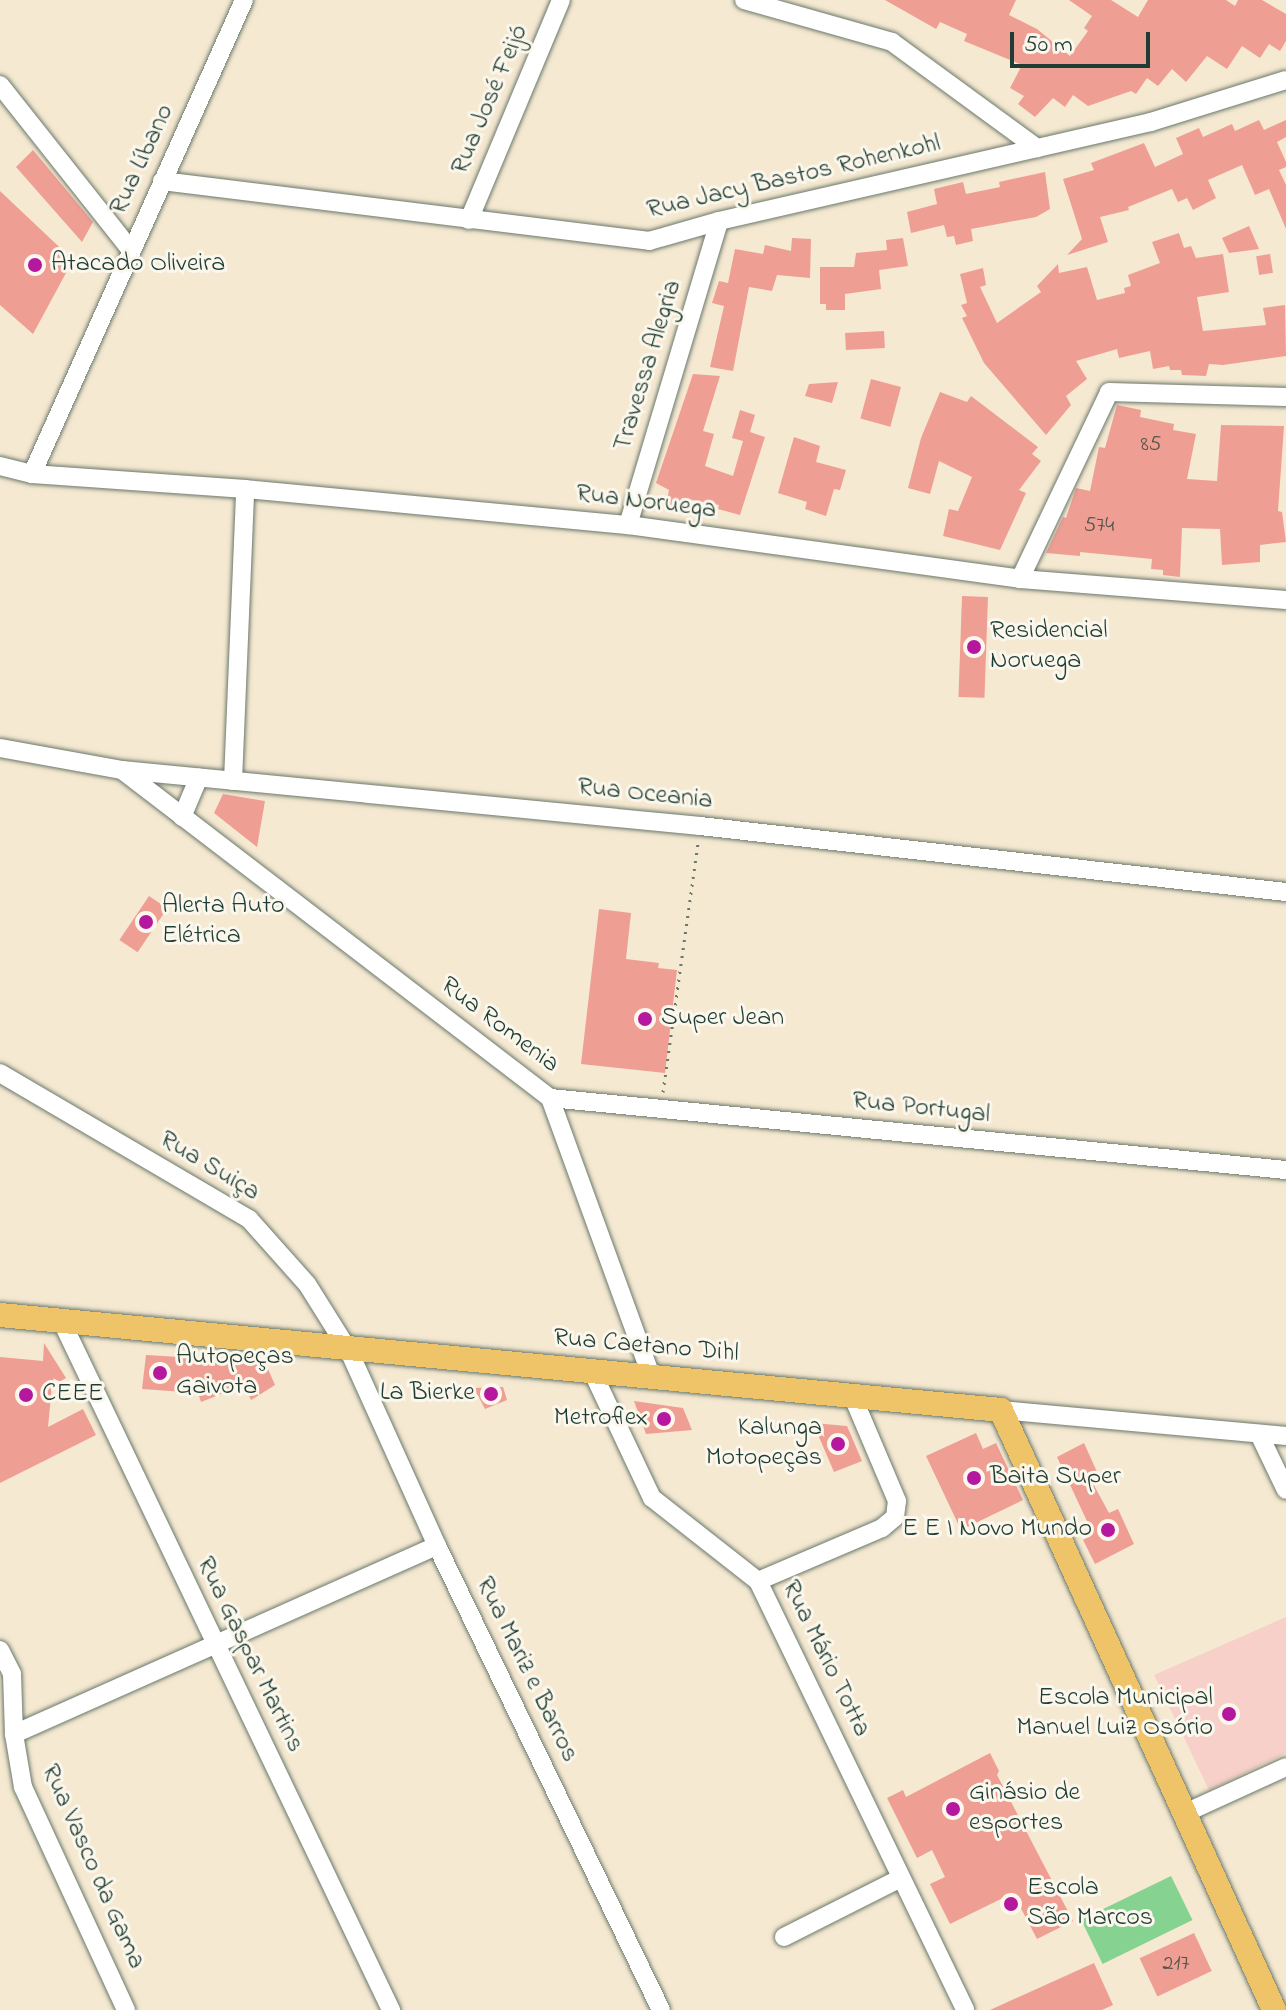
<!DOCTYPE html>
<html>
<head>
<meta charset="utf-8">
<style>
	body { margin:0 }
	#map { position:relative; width:1286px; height:2010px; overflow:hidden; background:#f6e9d2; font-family:"Indie Flower",sans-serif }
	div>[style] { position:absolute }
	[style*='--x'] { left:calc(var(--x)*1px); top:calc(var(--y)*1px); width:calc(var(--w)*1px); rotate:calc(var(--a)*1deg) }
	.built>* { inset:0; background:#f7d0c9 }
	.green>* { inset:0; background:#86d290; transform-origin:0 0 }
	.building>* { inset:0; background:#ef9e94; transform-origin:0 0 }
	.path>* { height:3px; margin-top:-1.5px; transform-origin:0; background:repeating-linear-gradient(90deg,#6a796b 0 2px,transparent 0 8px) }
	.roads { filter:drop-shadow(0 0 2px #6a796b) drop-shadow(0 0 2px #6a796b) }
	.minor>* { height:18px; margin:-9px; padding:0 9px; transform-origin:9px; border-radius:9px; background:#fff }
	.major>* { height:24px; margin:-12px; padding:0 12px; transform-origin:12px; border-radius:12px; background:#efc469 }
	.dots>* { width:22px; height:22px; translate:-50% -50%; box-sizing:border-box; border:4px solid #fbf7ec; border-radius:50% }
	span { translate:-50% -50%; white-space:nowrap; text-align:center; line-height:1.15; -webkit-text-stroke:6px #fbf7ec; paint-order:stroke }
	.number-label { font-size:22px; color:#53554c }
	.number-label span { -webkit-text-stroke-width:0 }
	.street-label { font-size:26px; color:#1f3d34 }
	.poi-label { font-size:26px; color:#1f3d34 }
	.left { translate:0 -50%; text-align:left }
	.right { translate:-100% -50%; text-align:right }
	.scale { position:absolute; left:1010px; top:32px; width:140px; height:36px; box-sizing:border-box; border:4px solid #1f3d34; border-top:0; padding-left:10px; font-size:24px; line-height:28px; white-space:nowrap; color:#1f3d34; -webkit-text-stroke:6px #fbf7ec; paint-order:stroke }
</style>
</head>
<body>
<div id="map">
	<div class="built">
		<i style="clip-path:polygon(1286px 1617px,1286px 1753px,1209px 1790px,1154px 1675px)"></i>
	</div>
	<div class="green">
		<i style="left:1171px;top:1876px;width:49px;height:100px;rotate:64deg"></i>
	</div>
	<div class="building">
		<i style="clip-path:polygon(885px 0,1016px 0,1009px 15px,1037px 29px,1070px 56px,1088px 31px,1084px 28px,1092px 16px,1069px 0,1111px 0,1138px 17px,1148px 0,1226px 0,1235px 6px,1238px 0,1262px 0,1286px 14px,1286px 41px,1280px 51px,1269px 44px,1260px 58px,1242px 46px,1227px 69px,1207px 56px,1186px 82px,1172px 69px,1158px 86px,1147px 78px,1136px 94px,1131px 91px,1088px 106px,1073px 95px,1065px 107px,1053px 98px,1035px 117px,1018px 104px,1024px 96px,1010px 88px,1022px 65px,964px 41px,967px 34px,940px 22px,936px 29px)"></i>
		<i style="clip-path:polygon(1259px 120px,1264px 130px,1286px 120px,1286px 137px,1277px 142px,1286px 162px,1286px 167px,1279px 170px,1286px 185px,1286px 229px,1269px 189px,1255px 195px,1242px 165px,1208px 180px,1216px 198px,1193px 210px,1187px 198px,1178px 202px,1172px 189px,1128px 207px,1129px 210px,1100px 217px,1108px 242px,1067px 255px,1082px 239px,1063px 179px,1094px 170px,1091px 163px,1144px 143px,1155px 167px,1183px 154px,1176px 138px,1199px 128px,1203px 137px,1232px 124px,1235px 131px)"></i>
		<i style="clip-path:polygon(33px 150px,93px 222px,82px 242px,16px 167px)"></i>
		<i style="clip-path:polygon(1045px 172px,1050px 209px,1036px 217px,971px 229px,973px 241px,956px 245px,954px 236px,947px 237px,944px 225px,911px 233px,907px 212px,937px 204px,934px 189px,963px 182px,966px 194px,1000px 187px,999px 182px)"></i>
		<i style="clip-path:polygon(0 191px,73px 260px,33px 334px,0 305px)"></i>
		<i style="clip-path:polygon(1249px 226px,1259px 249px,1229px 253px,1222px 238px)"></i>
		<i style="clip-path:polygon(1179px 233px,1184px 248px,1191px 246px,1196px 258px,1223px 254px,1229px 292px,1197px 297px,1203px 331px,1266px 325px,1263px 308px,1285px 305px,1286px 356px,1223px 365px,1209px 364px,1206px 376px,1182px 375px,1181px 370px,1170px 370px,1169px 366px,1153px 369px,1150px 351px,1119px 358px,1117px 349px,1076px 361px,1087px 379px,1066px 396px,1071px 405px,1046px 435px,984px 363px,962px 318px,967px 316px,961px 305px,967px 303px,960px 274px,983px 268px,986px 285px,980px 287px,997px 323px,1041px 292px,1037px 286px,1058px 264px,1059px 273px,1087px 267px,1097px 300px,1125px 293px,1124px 288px,1131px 286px,1128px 275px,1160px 263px,1152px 242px)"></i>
		<i style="clip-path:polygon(792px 238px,811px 239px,810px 278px,777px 275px,772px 291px,749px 287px,733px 371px,710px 367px,724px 306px,712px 303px,719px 281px,728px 283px,735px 249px,763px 254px,765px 245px,791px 251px)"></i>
		<i style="clip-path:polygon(903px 238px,908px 266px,879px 270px,881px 289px,845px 294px,845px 310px,826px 310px,826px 304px,820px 304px,820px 267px,854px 267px,856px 253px,887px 250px,886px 240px)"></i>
		<i style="left:1270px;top:254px;width:19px;height:14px;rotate:81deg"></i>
		<i style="left:884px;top:331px;width:17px;height:39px;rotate:87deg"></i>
		<i style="clip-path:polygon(693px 374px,720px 376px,703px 431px,714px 434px,705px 466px,733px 476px,743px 441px,732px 438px,740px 410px,755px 415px,750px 432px,765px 437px,740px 515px,718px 509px,719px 505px,682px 498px,680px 507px,666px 505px,669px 490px,656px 483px)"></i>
		<i style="left:871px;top:379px;width:31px;height:41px;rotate:15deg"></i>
		<i style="clip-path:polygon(838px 382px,832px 403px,805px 396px,809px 384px)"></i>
		<i style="clip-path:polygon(940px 392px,967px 402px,971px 396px,1038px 447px,1032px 454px,1041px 461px,1019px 490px,1026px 493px,1000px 550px,943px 536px,949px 509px,958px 511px,972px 477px,939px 461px,930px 494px,908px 488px,921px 438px)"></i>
		<i style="clip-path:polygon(1117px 405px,1141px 410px,1140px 417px,1174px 424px,1173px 430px,1196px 434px,1187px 479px,1217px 481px,1221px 425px,1284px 426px,1278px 511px,1282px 512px,1286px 542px,1260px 545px,1260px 562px,1222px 565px,1220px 529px,1182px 528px,1180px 577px,1163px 575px,1163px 570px,1151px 569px,1152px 559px,1080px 552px,1080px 556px,1046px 553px,1063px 517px,1066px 518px,1076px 488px,1090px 491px,1099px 447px,1105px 448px)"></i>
		<i style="clip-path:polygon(794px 437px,820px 446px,816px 462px,846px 470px,840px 490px,834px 489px,826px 516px,805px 509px,807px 502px,778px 493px)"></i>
		<i style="left:962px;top:596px;width:26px;height:101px;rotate:2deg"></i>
		<i style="clip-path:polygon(223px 794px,265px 801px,257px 847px,214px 813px)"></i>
		<i style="left:149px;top:896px;width:22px;height:53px;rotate:34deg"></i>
		<i style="clip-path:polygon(599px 909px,631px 913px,626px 959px,659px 963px,658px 968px,677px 970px,665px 1073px,581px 1064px)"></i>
		<i style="clip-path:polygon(44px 1343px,66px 1378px,52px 1386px,48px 1427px,83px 1409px,96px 1435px,0 1483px,0 1357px,43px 1361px)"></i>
		<i style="clip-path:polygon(146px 1355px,265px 1362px,275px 1385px,251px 1400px,244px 1385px,201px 1402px,198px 1393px,142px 1389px)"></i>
		<i style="clip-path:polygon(503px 1387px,507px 1400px,485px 1409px,474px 1388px)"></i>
		<i style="clip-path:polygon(634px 1401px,683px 1408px,692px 1430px,646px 1434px)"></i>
		<i style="clip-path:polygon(813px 1423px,847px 1426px,862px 1461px,834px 1472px)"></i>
		<i style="clip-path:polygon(976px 1433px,983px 1449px,996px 1443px,1023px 1500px,961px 1530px,926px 1456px)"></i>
		<i style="clip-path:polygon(1084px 1443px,1098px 1474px,1090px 1478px,1109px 1513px,1118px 1509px,1134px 1544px,1095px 1564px,1083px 1540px,1093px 1534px,1057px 1457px)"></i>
		<i style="clip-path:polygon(990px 1753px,999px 1771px,997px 1775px,1073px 1921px,1037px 1939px,1013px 1893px,950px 1924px,930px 1884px,945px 1877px,932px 1850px,917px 1858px,887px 1798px,903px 1790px,906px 1797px)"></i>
		<i style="left:1194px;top:1933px;width:42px;height:60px;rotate:65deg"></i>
		<i style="clip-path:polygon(1094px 1963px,1113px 2005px,1102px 2010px,990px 2010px)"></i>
	</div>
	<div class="path">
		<i style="--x:663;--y:1092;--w:252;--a:-82"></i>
	</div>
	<div class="roads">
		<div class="minor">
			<i style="--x:744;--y:0;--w:154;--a:15.8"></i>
			<i style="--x:892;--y:42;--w:180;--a:36.2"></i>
			<i style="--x:0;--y:85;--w:209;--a:51.6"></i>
			<i style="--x:162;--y:181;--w:491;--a:7"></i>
			<i style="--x:649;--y:241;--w:73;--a:-15.9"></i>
			<i style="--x:719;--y:221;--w:443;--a:-12.9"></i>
			<i style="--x:1151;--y:122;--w:141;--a:-17.3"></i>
			<i style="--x:469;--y:220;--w:238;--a:-67.3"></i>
			<i style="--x:0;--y:466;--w:33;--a:14"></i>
			<i style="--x:32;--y:474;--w:214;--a:4"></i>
			<i style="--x:245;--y:489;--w:385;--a:5.4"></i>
			<i style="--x:628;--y:525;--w:396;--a:7.8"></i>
			<i style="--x:1020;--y:579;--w:267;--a:4.5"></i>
			<i style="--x:32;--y:474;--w:519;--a:-65.9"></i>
			<i style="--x:628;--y:525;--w:317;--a:-73.3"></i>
			<i style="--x:1020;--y:579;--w:207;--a:-64.5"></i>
			<i style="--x:1109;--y:392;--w:177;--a:1.6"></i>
			<i style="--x:0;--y:748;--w:124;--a:10.2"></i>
			<i style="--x:122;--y:770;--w:581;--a:5.53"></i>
			<i style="--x:700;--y:826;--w:590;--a:6.43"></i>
			<i style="--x:122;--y:770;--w:539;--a:37.46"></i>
			<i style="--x:550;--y:1098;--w:295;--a:70"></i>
			<i style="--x:233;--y:781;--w:292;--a:-87.6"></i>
			<i style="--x:182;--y:817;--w:43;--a:-67"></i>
			<i style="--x:0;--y:1073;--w:289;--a:30.4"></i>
			<i style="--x:249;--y:1219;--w:87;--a:48.3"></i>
			<i style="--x:307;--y:1284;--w:79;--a:57.9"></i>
			<i style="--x:349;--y:1351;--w:214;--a:65.7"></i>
			<i style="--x:437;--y:1546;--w:515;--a:64.23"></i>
			<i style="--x:550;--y:1098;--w:740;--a:5.59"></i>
			<i style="--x:62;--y:1322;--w:763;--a:64.44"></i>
			<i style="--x:591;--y:1369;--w:143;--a:64.7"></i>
			<i style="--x:652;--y:1498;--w:135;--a:38.1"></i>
			<i style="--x:758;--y:1581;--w:476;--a:64.2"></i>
			<i style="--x:1001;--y:1410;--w:286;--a:5.2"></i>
			<i style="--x:1259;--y:1434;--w:62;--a:64.3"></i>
			<i style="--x:758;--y:1581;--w:135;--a:-23.1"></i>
			<i style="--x:882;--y:1528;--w:17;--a:-40"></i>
			<i style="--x:895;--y:1517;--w:16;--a:-83"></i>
			<i style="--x:897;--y:1501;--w:115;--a:-113"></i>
			<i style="--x:0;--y:1650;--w:27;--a:63"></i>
			<i style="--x:12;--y:1674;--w:60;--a:88.1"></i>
			<i style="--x:14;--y:1734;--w:54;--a:80.4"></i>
			<i style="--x:23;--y:1787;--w:246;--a:65.2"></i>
			<i style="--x:14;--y:1734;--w:463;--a:-24"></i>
			<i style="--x:1183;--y:1814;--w:113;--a:-24.5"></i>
			<i style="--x:784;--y:1937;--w:131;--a:-26.8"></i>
		</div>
		<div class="major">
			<i style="--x:0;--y:1315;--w:1005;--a:5.42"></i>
			<i style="--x:1001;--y:1410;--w:659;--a:65.53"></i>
		</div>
	</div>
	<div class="dots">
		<i style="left:35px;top:265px;background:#b5179e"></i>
		<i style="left:974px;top:647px;background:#b5179e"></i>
		<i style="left:146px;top:922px;background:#b5179e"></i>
		<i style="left:645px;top:1019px;background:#b5179e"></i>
		<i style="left:160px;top:1373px;background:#b5179e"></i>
		<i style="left:491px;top:1394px;background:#b5179e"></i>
		<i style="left:26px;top:1395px;background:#b5179e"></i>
		<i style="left:664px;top:1419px;background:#b5179e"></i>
		<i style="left:838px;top:1444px;background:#b5179e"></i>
		<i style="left:974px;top:1478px;background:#b5179e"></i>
		<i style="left:1108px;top:1530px;background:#b5179e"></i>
		<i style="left:1229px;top:1714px;background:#b5179e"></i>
		<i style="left:953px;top:1809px;background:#b5179e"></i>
		<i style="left:1011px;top:1904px;background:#b5179e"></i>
	</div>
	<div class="number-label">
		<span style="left:1151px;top:446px">85</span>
		<span style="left:1099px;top:527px">574</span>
		<span style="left:1176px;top:1965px">217</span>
	</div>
	<div class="street-label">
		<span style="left:491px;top:100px;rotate:-67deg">Rua José Feijó</span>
		<span style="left:143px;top:160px;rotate:-65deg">Rua Líbano</span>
		<span style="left:794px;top:178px;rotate:-13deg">Rua Jacy Bastos Rohenkohl</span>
		<span style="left:649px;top:366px;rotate:-73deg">Travessa Alegria</span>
		<span style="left:646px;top:503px;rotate:7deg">Rua Noruega</span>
		<span style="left:645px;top:795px;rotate:6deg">Rua Oceania</span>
		<span style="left:499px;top:1026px;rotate:37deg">Rua Romenia</span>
		<span style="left:921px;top:1109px;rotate:6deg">Rua Portugal</span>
		<span style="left:209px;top:1167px;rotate:31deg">Rua Suiça</span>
		<span style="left:646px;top:1347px;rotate:5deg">Rua Caetano Dihl</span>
		<span style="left:249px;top:1655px;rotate:64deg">Rua Gaspar Martins</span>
		<span style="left:825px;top:1659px;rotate:64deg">Rua Mário Totta</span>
		<span style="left:526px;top:1670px;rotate:64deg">Rua Mariz e Barros</span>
		<span style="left:92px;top:1867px;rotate:66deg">Rua Vasco da Gama</span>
	</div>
	<div class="poi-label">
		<span class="left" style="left:51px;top:265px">Atacado Oliveira</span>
		<span class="left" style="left:990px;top:647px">Residencial<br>Noruega</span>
		<span class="left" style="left:162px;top:922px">Alerta Auto<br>Elétrica</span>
		<span class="left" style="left:661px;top:1019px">Super Jean</span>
		<span class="left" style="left:176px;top:1373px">Autopeças<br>Gaivota</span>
		<span class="right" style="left:475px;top:1394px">La Bierke</span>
		<span class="left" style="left:42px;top:1395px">CEEE</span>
		<span class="right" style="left:648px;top:1419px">Metroflex</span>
		<span class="right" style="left:822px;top:1444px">Kalunga<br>Motopeças</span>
		<span class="left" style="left:990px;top:1478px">Baita Super</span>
		<span class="right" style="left:1092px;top:1530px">E E I Novo Mundo</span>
		<span class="right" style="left:1213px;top:1714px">Escola Municipal<br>Manuel Luiz Osório</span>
		<span class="left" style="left:969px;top:1809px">Ginásio de<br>esportes</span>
		<span class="left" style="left:1027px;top:1904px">Escola<br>São Marcos</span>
	</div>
	<div class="scale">50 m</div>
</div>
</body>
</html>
